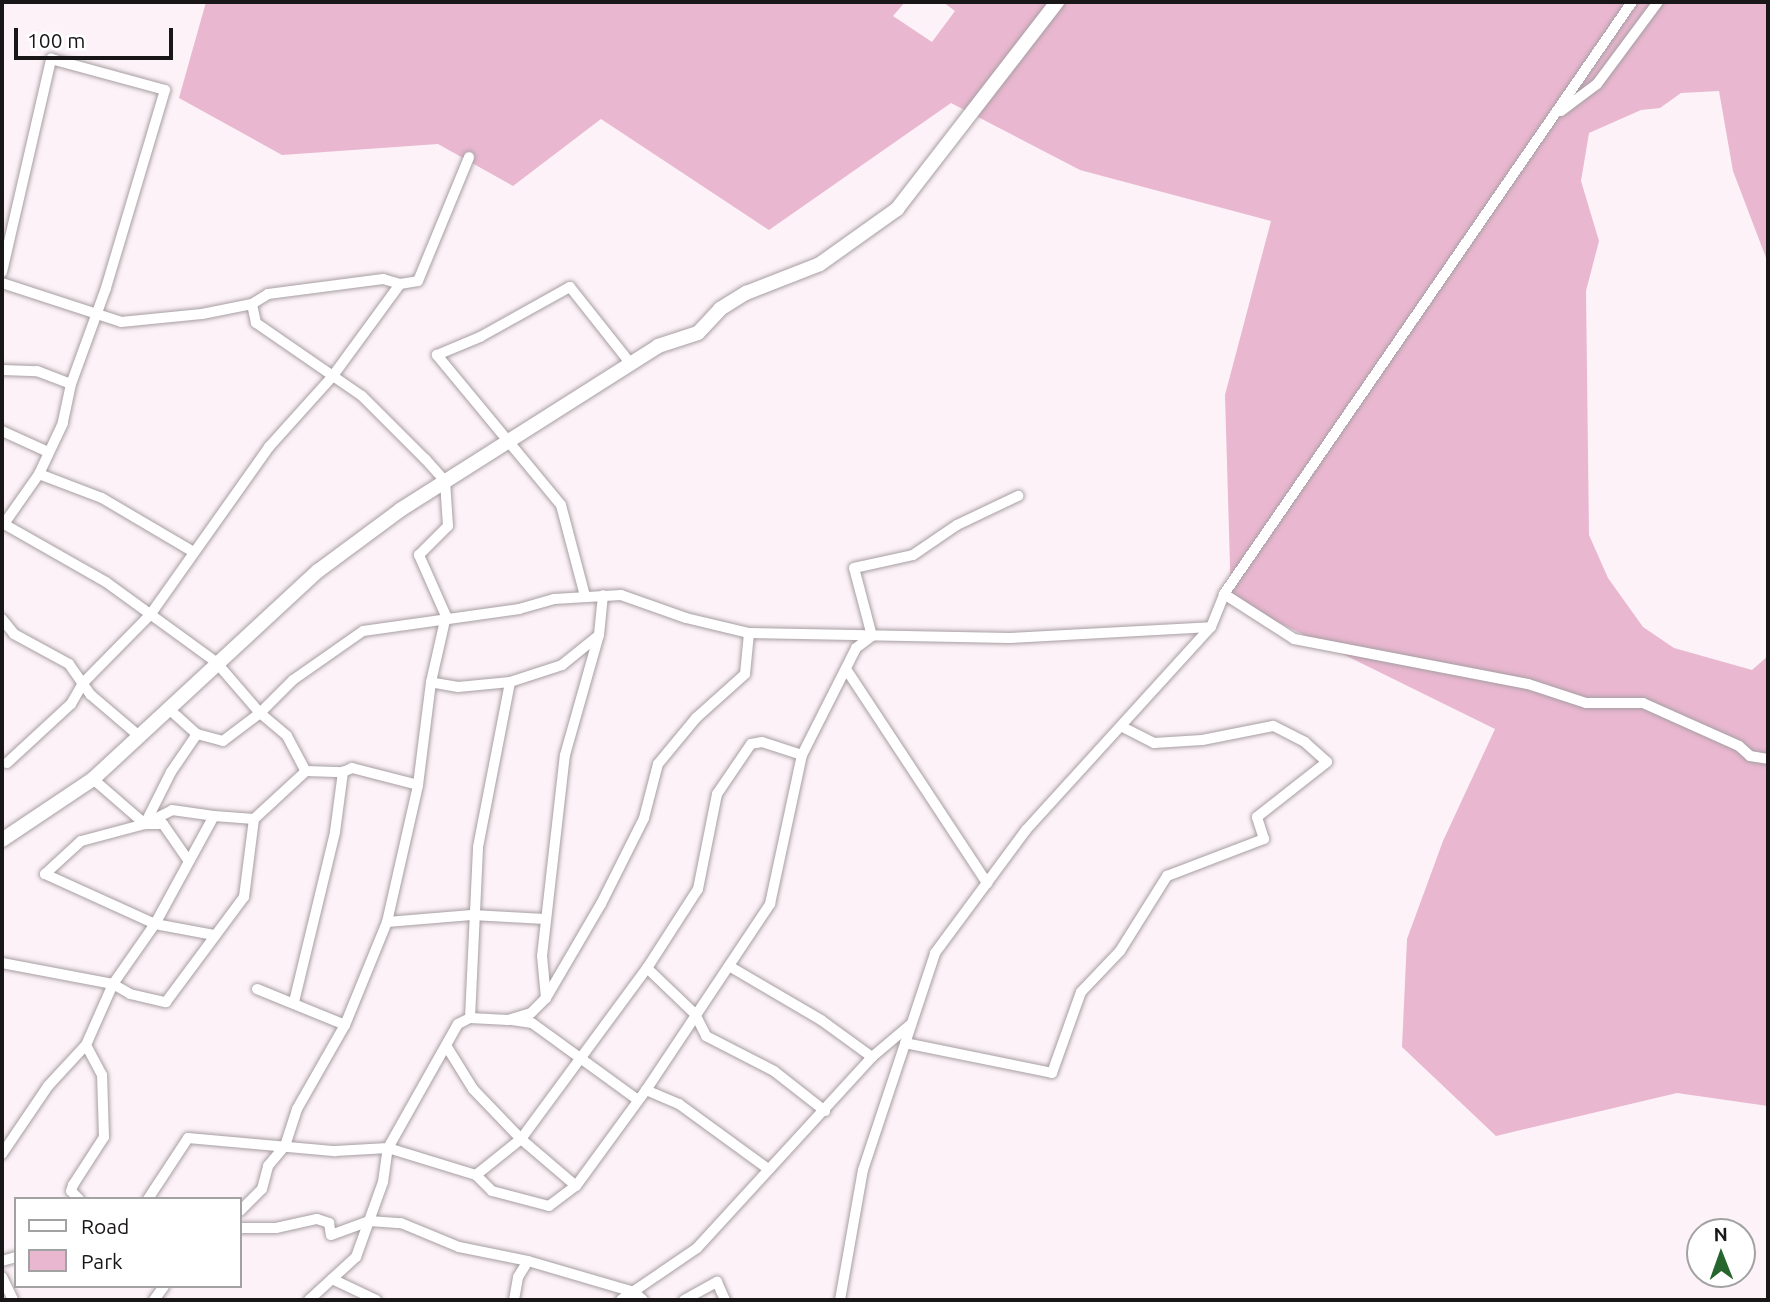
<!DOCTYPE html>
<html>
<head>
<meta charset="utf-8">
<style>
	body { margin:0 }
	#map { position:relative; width:1770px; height:1302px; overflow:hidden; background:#fcf2f7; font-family:Ubuntu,sans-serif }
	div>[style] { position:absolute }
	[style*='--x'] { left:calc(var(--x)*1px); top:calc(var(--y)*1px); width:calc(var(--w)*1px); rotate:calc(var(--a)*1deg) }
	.green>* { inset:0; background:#e9b7d0 }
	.roads { filter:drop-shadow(0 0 2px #a79ea2) drop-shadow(0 0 2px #a79ea2) }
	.street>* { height:10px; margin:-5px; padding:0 5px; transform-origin:5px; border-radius:5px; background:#fff }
	.secondary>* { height:14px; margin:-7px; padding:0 7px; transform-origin:7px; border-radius:7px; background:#fff }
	span { translate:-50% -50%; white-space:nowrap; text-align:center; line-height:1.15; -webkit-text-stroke:6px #fff; paint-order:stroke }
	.frame { position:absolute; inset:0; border:4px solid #191617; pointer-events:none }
	.legend { position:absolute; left:14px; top:1197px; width:228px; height:91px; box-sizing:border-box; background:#fff; border:2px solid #a3a2a2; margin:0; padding:9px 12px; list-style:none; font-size:21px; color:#191617 }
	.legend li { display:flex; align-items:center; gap:14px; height:35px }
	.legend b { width:35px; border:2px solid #a3a2a2 }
	.north { position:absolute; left:1686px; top:1218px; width:70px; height:70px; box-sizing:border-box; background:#fff; border:2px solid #a3a2a2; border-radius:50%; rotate:359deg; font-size:19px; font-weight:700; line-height:28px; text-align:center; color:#191617 }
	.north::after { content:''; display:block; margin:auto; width:24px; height:32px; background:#27652e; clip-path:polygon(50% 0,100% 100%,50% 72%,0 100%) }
	.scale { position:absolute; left:14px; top:28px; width:159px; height:32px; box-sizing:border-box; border:4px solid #191617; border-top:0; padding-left:9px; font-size:21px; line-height:24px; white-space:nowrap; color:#191617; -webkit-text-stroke:5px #fff; paint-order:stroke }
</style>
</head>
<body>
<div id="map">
	<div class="green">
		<i style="clip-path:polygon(206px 2px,905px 2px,893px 16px,932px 42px,955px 11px,943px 2px,1768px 2px,1768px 263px,1733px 171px,1719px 91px,1681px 93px,1660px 108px,1641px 110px,1589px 133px,1581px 181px,1599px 241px,1586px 291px,1589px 535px,1608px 578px,1643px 627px,1674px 648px,1752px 670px,1768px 656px,1768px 1106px,1677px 1093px,1496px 1136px,1402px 1047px,1407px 939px,1443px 841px,1495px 729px,1231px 599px,1225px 395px,1271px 221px,1080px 170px,951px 103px,769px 230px,601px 119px,513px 186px,438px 144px,282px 155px,179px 98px)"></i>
	</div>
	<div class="roads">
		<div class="street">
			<i style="--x:1561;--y:111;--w:45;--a:-36.9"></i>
			<i style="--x:1597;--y:84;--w:102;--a:-53.4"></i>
			<i style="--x:2;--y:272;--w:219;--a:-77"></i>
			<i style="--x:51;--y:59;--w:118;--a:15.2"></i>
			<i style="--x:165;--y:90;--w:207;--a:106.6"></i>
			<i style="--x:106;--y:288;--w:102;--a:110"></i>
			<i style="--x:71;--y:384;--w:40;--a:102"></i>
			<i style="--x:63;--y:423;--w:56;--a:115.2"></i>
			<i style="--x:39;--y:474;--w:61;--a:125"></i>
			<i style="--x:4;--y:524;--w:117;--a:29.6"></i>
			<i style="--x:106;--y:582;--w:136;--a:36"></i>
			<i style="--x:216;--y:662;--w:67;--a:49.2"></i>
			<i style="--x:260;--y:713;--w:35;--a:40"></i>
			<i style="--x:287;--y:736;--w:40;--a:62"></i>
			<i style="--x:2;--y:283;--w:125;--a:18.1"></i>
			<i style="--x:121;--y:322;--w:81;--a:-5.6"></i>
			<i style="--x:202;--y:314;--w:51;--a:-11.3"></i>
			<i style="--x:252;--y:304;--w:19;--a:-32"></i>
			<i style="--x:268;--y:294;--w:116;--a:-7.4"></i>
			<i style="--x:383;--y:279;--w:18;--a:16"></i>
			<i style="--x:2;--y:370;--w:35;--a:2"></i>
			<i style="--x:37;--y:371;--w:36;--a:21"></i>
			<i style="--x:2;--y:431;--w:51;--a:24.5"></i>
			<i style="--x:39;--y:474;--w:67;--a:20.9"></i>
			<i style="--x:102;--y:498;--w:104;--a:30.5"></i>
			<i style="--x:1224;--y:594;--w:83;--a:32.7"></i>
			<i style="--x:1294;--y:639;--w:238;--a:10.9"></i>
			<i style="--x:1528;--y:684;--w:61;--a:18.1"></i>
			<i style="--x:1586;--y:703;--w:57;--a:0"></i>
			<i style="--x:1643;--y:703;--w:105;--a:24.1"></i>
			<i style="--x:1739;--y:746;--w:15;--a:42"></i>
			<i style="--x:1750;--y:756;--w:18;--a:9"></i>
			<i style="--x:585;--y:596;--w:94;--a:-104.8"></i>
			<i style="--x:561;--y:505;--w:195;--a:-129.6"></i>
			<i style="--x:437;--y:355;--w:47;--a:-22.7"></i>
			<i style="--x:480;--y:337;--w:103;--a:-29.1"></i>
			<i style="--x:570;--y:287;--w:98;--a:51.6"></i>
			<i style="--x:2;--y:619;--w:19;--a:51"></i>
			<i style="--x:14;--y:634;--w:63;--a:28.6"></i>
			<i style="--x:69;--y:664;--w:38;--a:55"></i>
			<i style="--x:91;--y:695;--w:63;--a:40.5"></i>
			<i style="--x:848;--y:672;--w:253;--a:56.6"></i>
			<i style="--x:510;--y:682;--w:55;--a:-18.1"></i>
			<i style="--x:562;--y:665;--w:46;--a:-38.9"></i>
			<i style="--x:169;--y:709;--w:38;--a:42"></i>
			<i style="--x:197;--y:734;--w:27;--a:15"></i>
			<i style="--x:223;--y:741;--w:46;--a:-37.1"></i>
			<i style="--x:260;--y:713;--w:47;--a:-45"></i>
			<i style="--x:293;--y:680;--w:85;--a:-35"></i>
			<i style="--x:363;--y:631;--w:158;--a:-8"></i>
			<i style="--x:519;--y:609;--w:36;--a:-16"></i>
			<i style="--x:554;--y:599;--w:67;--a:-3.4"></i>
			<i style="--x:621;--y:595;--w:69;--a:19.5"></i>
			<i style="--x:686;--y:618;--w:65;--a:13.4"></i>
			<i style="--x:197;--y:734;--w:46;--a:124.4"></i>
			<i style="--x:171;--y:772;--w:58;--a:116.6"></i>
			<i style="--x:145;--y:824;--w:66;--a:165.1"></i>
			<i style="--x:81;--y:841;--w:49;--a:137.5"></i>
			<i style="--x:45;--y:874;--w:121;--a:24.4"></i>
			<i style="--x:155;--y:924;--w:60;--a:10.6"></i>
			<i style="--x:802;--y:755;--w:42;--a:-162"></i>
			<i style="--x:762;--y:742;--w:11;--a:170"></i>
			<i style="--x:751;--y:744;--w:60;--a:124.2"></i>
			<i style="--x:717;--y:794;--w:97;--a:101.3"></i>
			<i style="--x:698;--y:889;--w:94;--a:122.8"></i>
			<i style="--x:647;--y:968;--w:66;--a:43.8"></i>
			<i style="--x:695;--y:1014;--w:25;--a:63"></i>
			<i style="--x:706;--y:1036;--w:76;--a:27.2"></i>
			<i style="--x:774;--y:1071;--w:65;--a:38.1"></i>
			<i style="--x:7;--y:763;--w:87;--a:-42.7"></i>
			<i style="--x:71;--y:704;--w:24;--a:-60"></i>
			<i style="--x:83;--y:683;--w:95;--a:-45.4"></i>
			<i style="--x:150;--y:615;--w:206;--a:-54.7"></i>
			<i style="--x:269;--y:447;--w:94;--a:-48"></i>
			<i style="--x:332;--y:377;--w:115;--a:-53.8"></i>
			<i style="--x:400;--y:284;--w:18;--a:-9"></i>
			<i style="--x:418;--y:281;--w:134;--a:-67.6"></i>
			<i style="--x:93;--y:779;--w:69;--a:40.9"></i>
			<i style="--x:145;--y:824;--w:30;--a:-27"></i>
			<i style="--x:172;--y:810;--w:42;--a:8.1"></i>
			<i style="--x:148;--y:824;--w:15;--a:0"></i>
			<i style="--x:163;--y:824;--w:44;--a:55.2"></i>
			<i style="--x:387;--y:922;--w:85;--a:-4.7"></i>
			<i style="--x:472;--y:915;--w:73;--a:3.1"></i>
			<i style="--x:2;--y:963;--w:113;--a:10.7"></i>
			<i style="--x:113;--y:984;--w:20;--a:30"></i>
			<i style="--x:130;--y:994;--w:37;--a:13"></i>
			<i style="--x:166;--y:1002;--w:131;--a:-53.4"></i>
			<i style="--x:244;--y:897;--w:79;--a:-82.7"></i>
			<i style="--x:729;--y:966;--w:107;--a:30.4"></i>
			<i style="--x:821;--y:1020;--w:63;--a:36"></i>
			<i style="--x:257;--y:989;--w:95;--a:22.2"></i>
			<i style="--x:546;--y:998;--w:109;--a:-59.7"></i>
			<i style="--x:601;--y:904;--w:96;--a:-63.4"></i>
			<i style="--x:644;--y:818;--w:56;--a:-75.5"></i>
			<i style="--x:658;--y:764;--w:60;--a:-50.4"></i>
			<i style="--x:696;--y:718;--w:66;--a:-41.9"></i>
			<i style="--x:745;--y:674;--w:41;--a:-84.4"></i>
			<i style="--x:749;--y:633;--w:261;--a:1.1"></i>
			<i style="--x:1010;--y:638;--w:201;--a:-3.1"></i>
			<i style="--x:294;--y:1002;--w:175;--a:-76.4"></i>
			<i style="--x:335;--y:832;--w:61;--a:-82.4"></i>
			<i style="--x:343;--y:772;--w:10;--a:-24"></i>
			<i style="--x:352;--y:768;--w:68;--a:14.4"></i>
			<i style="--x:470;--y:1018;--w:38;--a:3"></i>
			<i style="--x:508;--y:1020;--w:24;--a:-17"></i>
			<i style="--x:531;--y:1013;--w:21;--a:-45"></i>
			<i style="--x:546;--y:998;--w:42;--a:-95.4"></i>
			<i style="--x:542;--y:956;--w:202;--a:-83.5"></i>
			<i style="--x:565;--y:755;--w:125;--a:-74.2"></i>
			<i style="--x:599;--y:635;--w:40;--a:-84.3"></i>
			<i style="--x:512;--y:1020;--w:20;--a:9"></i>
			<i style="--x:532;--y:1023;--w:131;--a:36"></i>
			<i style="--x:905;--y:1043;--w:150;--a:11.5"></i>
			<i style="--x:1052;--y:1073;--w:86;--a:-70.3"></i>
			<i style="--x:1081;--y:992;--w:57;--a:-46.4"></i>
			<i style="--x:1120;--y:951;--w:89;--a:-57.9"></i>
			<i style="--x:1167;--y:876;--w:104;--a:-20.9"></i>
			<i style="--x:1264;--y:839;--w:23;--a:-108"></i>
			<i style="--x:1257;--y:817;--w:89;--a:-38.2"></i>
			<i style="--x:1327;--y:762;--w:30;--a:-138"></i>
			<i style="--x:1305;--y:742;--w:36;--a:-153"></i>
			<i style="--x:1273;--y:726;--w:72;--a:168.8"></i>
			<i style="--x:1202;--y:740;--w:48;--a:176.4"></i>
			<i style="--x:1154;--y:743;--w:35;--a:-153"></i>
			<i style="--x:447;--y:1047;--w:49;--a:58.2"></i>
			<i style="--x:473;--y:1089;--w:69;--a:46.2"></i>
			<i style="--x:521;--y:1139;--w:72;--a:40.5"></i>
			<i style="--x:576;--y:1186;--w:119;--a:-53.9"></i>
			<i style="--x:646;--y:1090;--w:36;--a:23"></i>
			<i style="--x:679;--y:1104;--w:110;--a:36.1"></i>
			<i style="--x:646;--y:1090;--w:224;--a:-56.3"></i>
			<i style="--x:770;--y:904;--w:152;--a:-77.9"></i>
			<i style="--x:802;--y:755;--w:120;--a:-63.2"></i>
			<i style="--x:856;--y:648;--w:20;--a:-37"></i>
			<i style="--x:872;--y:636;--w:70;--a:-104.8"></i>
			<i style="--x:854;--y:568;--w:60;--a:-12.4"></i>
			<i style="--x:913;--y:555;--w:53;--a:-34.3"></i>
			<i style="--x:957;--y:525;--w:68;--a:-25.4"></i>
			<i style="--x:2;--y:1154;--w:82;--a:-55.9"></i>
			<i style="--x:48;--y:1086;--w:56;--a:-47.2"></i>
			<i style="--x:476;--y:1175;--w:58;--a:-38.7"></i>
			<i style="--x:521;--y:1139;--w:212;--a:-53.6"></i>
			<i style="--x:79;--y:1199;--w:11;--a:-135"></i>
			<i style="--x:71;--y:1191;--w:6;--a:-72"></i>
			<i style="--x:73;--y:1185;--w:57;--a:-57.1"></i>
			<i style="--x:104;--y:1137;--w:62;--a:-91.8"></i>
			<i style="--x:102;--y:1075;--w:34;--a:-118"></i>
			<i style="--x:86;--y:1045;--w:67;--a:-66.1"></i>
			<i style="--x:113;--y:984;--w:73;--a:-55"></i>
			<i style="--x:155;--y:924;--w:123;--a:-61.4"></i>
			<i style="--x:214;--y:816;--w:40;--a:4.3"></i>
			<i style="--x:254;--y:819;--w:71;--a:-42.7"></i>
			<i style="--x:306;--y:771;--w:37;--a:2"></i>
			<i style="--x:148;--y:1199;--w:73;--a:-56.7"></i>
			<i style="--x:188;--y:1138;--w:148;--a:5.1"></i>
			<i style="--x:335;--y:1151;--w:53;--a:-3.2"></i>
			<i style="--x:388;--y:1148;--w:92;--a:17.1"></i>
			<i style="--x:476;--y:1175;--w:23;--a:45"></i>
			<i style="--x:492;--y:1191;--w:59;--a:14.7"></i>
			<i style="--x:549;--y:1206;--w:34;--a:-37"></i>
			<i style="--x:240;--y:1211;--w:31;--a:-45"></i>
			<i style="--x:262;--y:1189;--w:24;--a:-75"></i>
			<i style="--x:268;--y:1166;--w:26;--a:-50"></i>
			<i style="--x:285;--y:1146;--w:39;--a:-72"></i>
			<i style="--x:297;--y:1109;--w:97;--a:-60.3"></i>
			<i style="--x:345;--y:1025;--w:111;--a:-67.8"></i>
			<i style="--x:387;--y:922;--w:140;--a:-77.2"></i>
			<i style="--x:418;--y:785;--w:104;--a:-82.8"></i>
			<i style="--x:431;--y:682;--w:68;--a:-77.2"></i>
			<i style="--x:446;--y:616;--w:67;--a:-113.9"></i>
			<i style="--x:419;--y:555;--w:41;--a:-45"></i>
			<i style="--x:448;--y:526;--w:45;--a:-93.8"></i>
			<i style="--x:445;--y:481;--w:30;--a:-132"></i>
			<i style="--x:425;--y:459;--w:89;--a:-135"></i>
			<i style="--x:362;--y:396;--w:129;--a:-145.4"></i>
			<i style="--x:256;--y:323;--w:19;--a:-102"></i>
			<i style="--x:240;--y:1228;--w:36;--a:0"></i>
			<i style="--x:276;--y:1228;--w:42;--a:-12.4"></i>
			<i style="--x:317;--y:1219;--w:13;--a:18"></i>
			<i style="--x:329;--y:1223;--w:12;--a:81"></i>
			<i style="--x:331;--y:1235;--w:40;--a:-20.2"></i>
			<i style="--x:369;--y:1221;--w:32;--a:4"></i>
			<i style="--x:401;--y:1223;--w:63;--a:22.5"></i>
			<i style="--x:459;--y:1247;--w:70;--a:11.5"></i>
			<i style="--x:528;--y:1261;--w:110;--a:16.3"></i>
			<i style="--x:634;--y:1292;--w:12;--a:42"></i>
			<i style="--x:2;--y:1261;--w:15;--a:-16"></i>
			<i style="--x:2;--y:1277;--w:25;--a:64"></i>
			<i style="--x:332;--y:1279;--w:49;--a:25.5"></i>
			<i style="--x:154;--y:1300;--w:17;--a:-54"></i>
			<i style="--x:309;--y:1300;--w:64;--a:-42.5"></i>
			<i style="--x:356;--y:1257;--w:80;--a:-70.2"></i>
			<i style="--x:383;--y:1182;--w:34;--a:-82"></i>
			<i style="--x:388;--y:1148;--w:142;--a:-60.6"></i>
			<i style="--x:458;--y:1024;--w:13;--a:-27"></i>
			<i style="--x:470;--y:1018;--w:171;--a:-87.3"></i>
			<i style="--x:478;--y:847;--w:168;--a:-79"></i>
			<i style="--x:510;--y:682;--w:52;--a:174.5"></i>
			<i style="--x:458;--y:687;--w:27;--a:-170"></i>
			<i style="--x:514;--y:1300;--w:23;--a:-80"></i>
			<i style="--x:518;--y:1277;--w:19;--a:-58"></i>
			<i style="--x:621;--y:1300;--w:92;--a:-34.4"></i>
			<i style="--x:697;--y:1248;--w:259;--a:-47.5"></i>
			<i style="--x:872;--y:1057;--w:50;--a:-40.1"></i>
			<i style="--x:684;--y:1300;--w:38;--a:-29"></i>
			<i style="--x:717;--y:1282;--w:20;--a:66"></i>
			<i style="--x:840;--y:1300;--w:132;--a:-80"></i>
			<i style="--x:863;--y:1170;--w:229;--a:-71.6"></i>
			<i style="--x:935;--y:953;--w:153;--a:-53.5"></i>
			<i style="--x:1026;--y:830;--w:275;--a:-47.7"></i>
			<i style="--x:1211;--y:627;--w:35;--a:-68"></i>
			<i style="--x:1224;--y:594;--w:719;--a:-55.43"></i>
		</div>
		<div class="secondary">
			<i style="--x:2;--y:840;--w:110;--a:-33.8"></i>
			<i style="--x:93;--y:779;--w:306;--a:-42.8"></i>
			<i style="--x:318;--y:571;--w:102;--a:-36.6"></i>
			<i style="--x:400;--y:510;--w:306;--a:-32.4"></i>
			<i style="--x:658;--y:346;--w:42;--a:-18"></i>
			<i style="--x:698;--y:333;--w:33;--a:-47"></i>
			<i style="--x:720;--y:309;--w:31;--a:-32"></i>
			<i style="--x:746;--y:293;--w:79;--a:-21.4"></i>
			<i style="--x:820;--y:264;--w:95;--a:-35.5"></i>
			<i style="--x:897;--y:209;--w:262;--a:-52.3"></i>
		</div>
	</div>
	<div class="frame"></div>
	<ul class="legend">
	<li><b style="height:9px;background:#fff"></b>Road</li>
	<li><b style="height:19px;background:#e9b7d0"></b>Park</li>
	</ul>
	<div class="north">N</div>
	<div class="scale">100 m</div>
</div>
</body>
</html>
